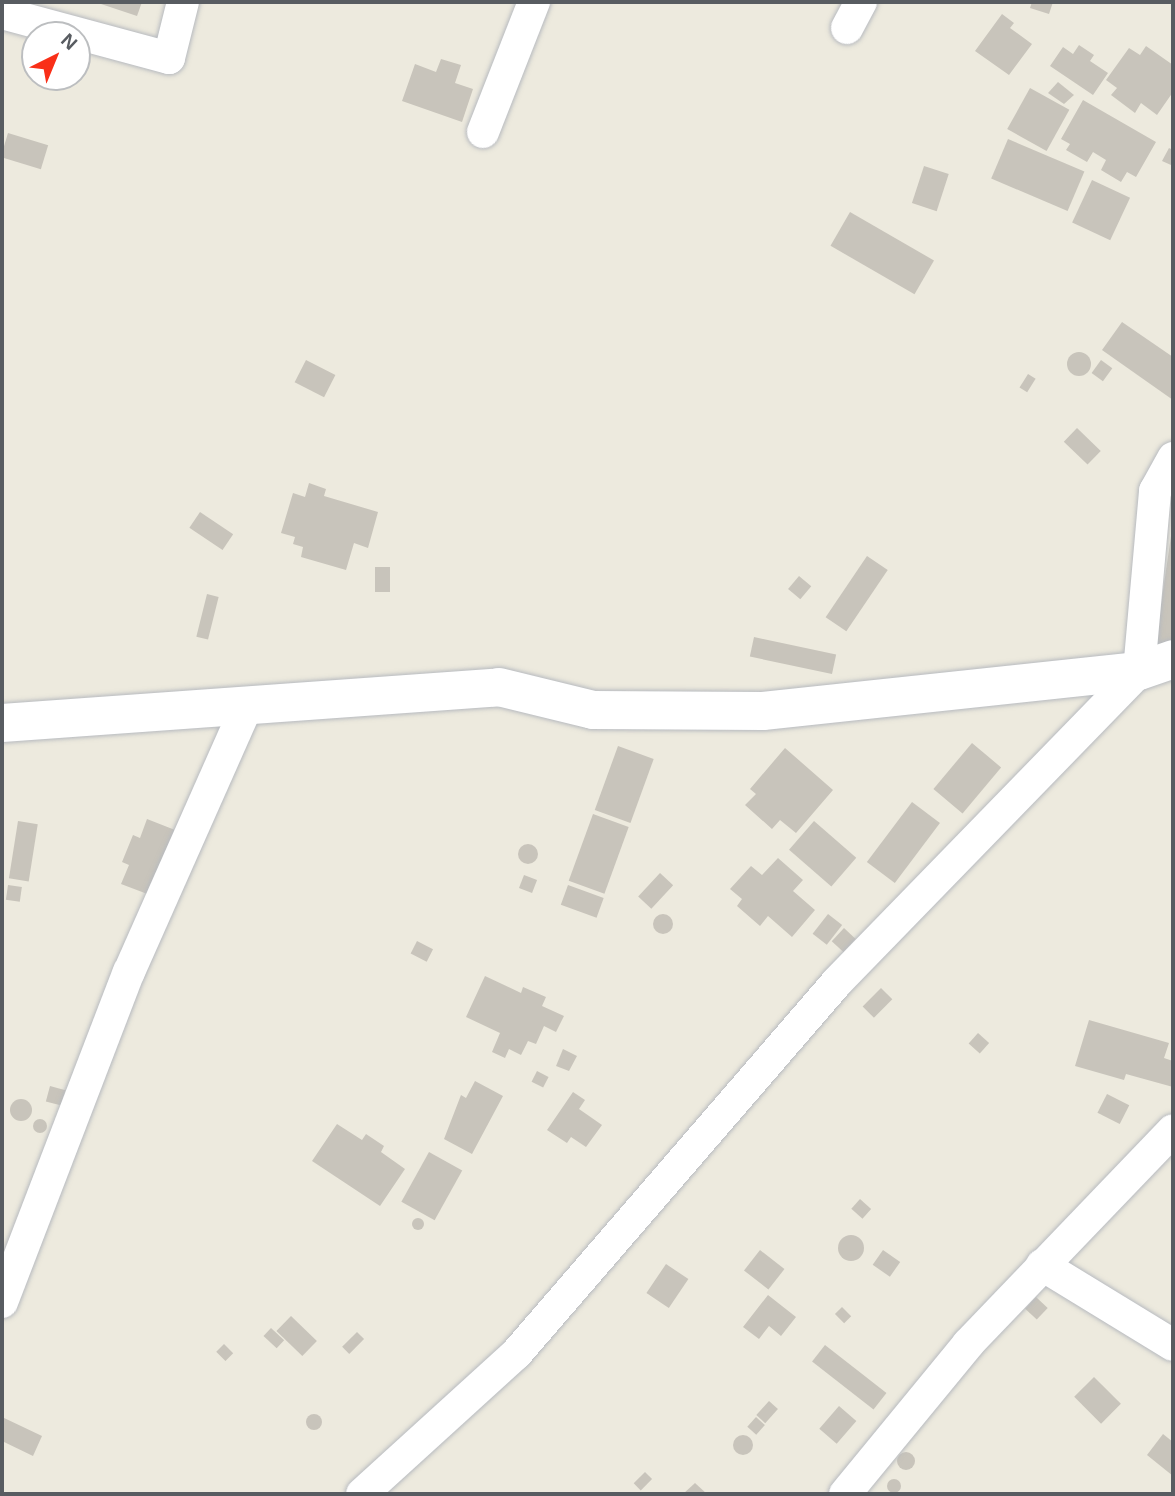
<!DOCTYPE html>
<html>
<head>
<meta charset="utf-8">
<style>
	body { margin:0 }
	#map { position:relative; width:1175px; height:1496px; overflow:hidden; background:#edeade; font-family:Arial,sans-serif }
	div>[style] { position:absolute }
	[style*='--x'] { left:calc(var(--x)*1px); top:calc(var(--y)*1px); width:calc(var(--w)*1px); rotate:calc(var(--a)*1deg) }
	.building>* { inset:0; background:#c8c4bb; transform-origin:0 0 }
	.round { border-radius:50% }
	.roads { filter:drop-shadow(0 0 2px #b7babf) drop-shadow(0 0 2px #b7babf) }
	.minor>* { height:32px; margin:-16px; padding:0 16px; transform-origin:16px; border-radius:16px; background:#fff }
	.tertiary>* { height:38px; margin:-19px; padding:0 19px; transform-origin:19px; border-radius:19px; background:#fff }
	span { translate:-50% -50%; white-space:nowrap; text-align:center; line-height:1.15; -webkit-text-stroke:6px #fff; paint-order:stroke }
	.frame { position:absolute; inset:0; border:4px solid #585c61; pointer-events:none }
	.north { position:absolute; left:21px; top:21px; width:70px; height:70px; box-sizing:border-box; background:#fff; border:2px solid #bcbec0; border-radius:50%; rotate:43deg; font-size:19px; font-weight:700; line-height:28px; text-align:center; color:#585c61 }
	.north::after { content:''; display:block; margin:auto; width:24px; height:32px; background:#f92f18; clip-path:polygon(50% 0,100% 100%,50% 72%,0 100%) }
</style>
</head>
<body>
<div id="map">
	<div class="building">
		<i style="clip-path:polygon(95px 2px,142px 2px,137px 16px)"></i>
		<i style="clip-path:polygon(1032px 2px,1053px 2px,1049px 14px,1030px 8px)"></i>
		<i style="clip-path:polygon(1002px 14px,1014px 23px,1010px 28px,1032px 44px,1009px 75px,975px 51px)"></i>
		<i style="clip-path:polygon(1079px 45px,1094px 55px,1090px 61px,1108px 73px,1093px 95px,1050px 66px,1063px 47px,1073px 54px)"></i>
		<i style="clip-path:polygon(1146px 46px,1173px 65px,1173px 92px,1157px 115px,1141px 103px,1135px 113px,1111px 95px,1117px 88px,1106px 80px,1129px 48px,1140px 55px)"></i>
		<i style="clip-path:polygon(441px 59px,461px 65px,455px 83px,473px 89px,462px 122px,402px 101px,415px 64px,436px 72px)"></i>
		<i style="clip-path:polygon(1058px 82px,1074px 95px,1064px 104px,1048px 93px)"></i>
		<i style="left:1030px;top:88px;width:45px;height:47px;rotate:29deg"></i>
		<i style="clip-path:polygon(1083px 100px,1156px 142px,1136px 177px,1127px 172px,1121px 182px,1101px 170px,1106px 160px,1093px 152px,1087px 162px,1066px 150px,1070px 144px,1061px 139px)"></i>
		<i style="left:8px;top:133px;width:42px;height:25px;rotate:17deg"></i>
		<i style="left:1008px;top:139px;width:83px;height:43px;rotate:23deg"></i>
		<i style="clip-path:polygon(1169px 148px,1173px 150px,1171px 165px,1162px 161px)"></i>
		<i style="left:924px;top:166px;width:26px;height:39px;rotate:18deg"></i>
		<i style="left:1092px;top:180px;width:42px;height:47px;rotate:25deg"></i>
		<i style="left:850px;top:212px;width:97px;height:39px;rotate:30deg"></i>
		<i style="clip-path:polygon(1122px 322px,1173px 357px,1173px 400px,1102px 350px)"></i>
		<i class="round" style="left:1067px;top:352px;width:24px;height:24px"></i>
		<i style="left:306px;top:360px;width:33px;height:25px;rotate:27deg"></i>
		<i style="left:1101px;top:360px;width:14px;height:16px;rotate:36deg"></i>
		<i style="left:1028px;top:374px;width:9px;height:16px;rotate:32deg"></i>
		<i style="left:1077px;top:428px;width:33px;height:19px;rotate:44deg"></i>
		<i style="clip-path:polygon(309px 483px,326px 489px,324px 496px,378px 512px,368px 548px,354px 543px,346px 570px,301px 557px,303px 547px,293px 544px,295px 537px,281px 533px,293px 493px,305px 497px)"></i>
		<i style="left:200px;top:512px;width:40px;height:19px;rotate:34deg"></i>
		<i style="clip-path:polygon(1172px 529px,1173px 639px,1155px 646px)"></i>
		<i style="left:867px;top:556px;width:25px;height:74px;rotate:34deg"></i>
		<i style="left:375px;top:567px;width:15px;height:25px"></i>
		<i style="left:799px;top:576px;width:16px;height:17px;rotate:40deg"></i>
		<i style="left:207px;top:594px;width:12px;height:44px;rotate:14deg"></i>
		<i style="left:754px;top:637px;width:84px;height:20px;rotate:12deg"></i>
		<i style="left:972px;top:743px;width:38px;height:60px;rotate:40deg"></i>
		<i style="left:618px;top:746px;width:38px;height:68px;rotate:20deg"></i>
		<i style="clip-path:polygon(785px 748px,833px 790px,796px 833px,780px 820px,772px 829px,745px 805px,756px 794px,750px 789px)"></i>
		<i style="left:912px;top:802px;width:35px;height:75px;rotate:37deg"></i>
		<i style="left:593px;top:814px;width:38px;height:71px;rotate:20deg"></i>
		<i style="clip-path:polygon(147px 819px,175px 830px,150px 895px,121px 884px,129px 865px,122px 862px,133px 835px,140px 838px)"></i>
		<i style="left:18px;top:821px;width:20px;height:58px;rotate:9deg"></i>
		<i style="left:814px;top:821px;width:56px;height:38px;rotate:41deg"></i>
		<i class="round" style="left:518px;top:844px;width:20px;height:20px"></i>
		<i style="clip-path:polygon(778px 858px,803px 880px,793px 891px,815px 910px,792px 937px,768px 916px,760px 926px,737px 906px,742px 899px,730px 889px,751px 866px,762px 875px)"></i>
		<i style="left:660px;top:873px;width:18px;height:32px;rotate:43deg"></i>
		<i style="left:524px;top:875px;width:14px;height:14px;rotate:21deg"></i>
		<i style="left:8px;top:885px;width:14px;height:15px;rotate:8deg"></i>
		<i style="left:568px;top:885px;width:38px;height:21px;rotate:20deg"></i>
		<i class="round" style="left:653px;top:914px;width:20px;height:20px"></i>
		<i style="left:828px;top:914px;width:18px;height:25px;rotate:38deg"></i>
		<i style="left:844px;top:928px;width:16px;height:18px;rotate:43deg"></i>
		<i style="left:417px;top:941px;width:18px;height:14px;rotate:27deg"></i>
		<i style="clip-path:polygon(485px 976px,521px 993px,523px 987px,546px 997px,542px 1006px,564px 1016px,556px 1032px,544px 1026px,536px 1044px,528px 1041px,521px 1055px,509px 1049px,505px 1058px,492px 1052px,500px 1033px,466px 1017px)"></i>
		<i style="left:881px;top:988px;width:16px;height:26px;rotate:45deg"></i>
		<i style="clip-path:polygon(1089px 1020px,1169px 1043px,1164px 1058px,1173px 1061px,1173px 1087px,1126px 1074px,1124px 1080px,1075px 1066px)"></i>
		<i style="left:978px;top:1033px;width:15px;height:14px;rotate:42deg"></i>
		<i style="clip-path:polygon(563px 1049px,577px 1056px,569px 1071px,556px 1066px)"></i>
		<i style="left:537px;top:1071px;width:13px;height:12px;rotate:27deg"></i>
		<i style="clip-path:polygon(475px 1081px,503px 1096px,472px 1154px,444px 1139px,461px 1095px,466px 1098px)"></i>
		<i style="left:50px;top:1086px;width:16px;height:16px;rotate:15deg"></i>
		<i style="clip-path:polygon(573px 1092px,585px 1100px,579px 1109px,602px 1125px,586px 1147px,571px 1137px,567px 1143px,547px 1130px)"></i>
		<i style="left:1107px;top:1094px;width:25px;height:21px;rotate:27deg"></i>
		<i class="round" style="left:10px;top:1099px;width:22px;height:22px"></i>
		<i class="round" style="left:33px;top:1119px;width:14px;height:14px"></i>
		<i style="clip-path:polygon(337px 1124px,362px 1140px,366px 1134px,384px 1146px,381px 1152px,405px 1169px,380px 1206px,312px 1161px)"></i>
		<i style="left:429px;top:1152px;width:38px;height:57px;rotate:29deg"></i>
		<i style="left:860px;top:1199px;width:15px;height:13px;rotate:42deg"></i>
		<i class="round" style="left:412px;top:1218px;width:12px;height:12px"></i>
		<i class="round" style="left:838px;top:1235px;width:26px;height:26px"></i>
		<i style="left:760px;top:1250px;width:31px;height:26px;rotate:38deg"></i>
		<i style="left:883px;top:1250px;width:21px;height:18px;rotate:35deg"></i>
		<i style="left:666px;top:1264px;width:27px;height:35px;rotate:34deg"></i>
		<i style="clip-path:polygon(768px 1295px,796px 1317px,781px 1336px,769px 1326px,759px 1339px,743px 1327px)"></i>
		<i style="left:1036px;top:1297px;width:16px;height:16px;rotate:43deg"></i>
		<i style="left:842px;top:1307px;width:13px;height:10px;rotate:45deg"></i>
		<i style="left:291px;top:1316px;width:36px;height:21px;rotate:44deg"></i>
		<i style="left:271px;top:1328px;width:18px;height:11px;rotate:43deg"></i>
		<i style="left:357px;top:1332px;width:10px;height:21px;rotate:45deg"></i>
		<i style="left:224px;top:1344px;width:13px;height:11px;rotate:45deg"></i>
		<i style="left:825px;top:1345px;width:78px;height:21px;rotate:38deg"></i>
		<i style="left:1094px;top:1377px;width:38px;height:28px;rotate:45deg"></i>
		<i style="left:769px;top:1401px;width:12px;height:19px;rotate:42deg"></i>
		<i style="left:839px;top:1406px;width:23px;height:30px;rotate:41deg"></i>
		<i class="round" style="left:306px;top:1414px;width:16px;height:16px"></i>
		<i style="clip-path:polygon(2px 1417px,42px 1436px,33px 1456px,2px 1441px)"></i>
		<i style="left:756px;top:1417px;width:12px;height:13px;rotate:42deg"></i>
		<i style="clip-path:polygon(1163px 1434px,1173px 1442px,1173px 1476px,1147px 1455px)"></i>
		<i class="round" style="left:733px;top:1435px;width:20px;height:20px"></i>
		<i class="round" style="left:897px;top:1452px;width:18px;height:18px"></i>
		<i style="left:645px;top:1472px;width:10px;height:16px;rotate:45deg"></i>
		<i class="round" style="left:887px;top:1479px;width:14px;height:14px"></i>
		<i style="clip-path:polygon(695px 1483px,707px 1494px,683px 1494px)"></i>
	</div>
	<div class="roads">
		<div class="minor">
			<i style="--x:2;--y:13;--w:173;--a:15.1"></i>
			<i style="--x:169;--y:58;--w:58;--a:-76"></i>
			<i style="--x:847;--y:28;--w:30;--a:-62"></i>
			<i style="--x:483;--y:132;--w:140;--a:-68.6"></i>
			<i style="--x:1042;--y:1265;--w:153;--a:31.4"></i>
			<i style="--x:2;--y:1302;--w:354;--a:-69"></i>
			<i style="--x:129;--y:972;--w:289;--a:-66.1"></i>
			<i style="--x:362;--y:1494;--w:208;--a:-42.3"></i>
			<i style="--x:516;--y:1354;--w:491;--a:-49.2"></i>
			<i style="--x:837;--y:982;--w:434;--a:-45.8"></i>
			<i style="--x:1139;--y:671;--w:181;--a:-84.9"></i>
			<i style="--x:1155;--y:491;--w:38;--a:-61"></i>
			<i style="--x:845;--y:1494;--w:194;--a:-50.6"></i>
			<i style="--x:968;--y:1344;--w:296;--a:-46.2"></i>
		</div>
		<div class="tertiary">
			<i style="--x:2;--y:723;--w:498;--a:-4.1"></i>
			<i style="--x:499;--y:687;--w:97;--a:13.7"></i>
			<i style="--x:593;--y:710;--w:170;--a:0.3"></i>
			<i style="--x:763;--y:711;--w:378;--a:-6.1"></i>
			<i style="--x:1139;--y:671;--w:36;--a:-19"></i>
		</div>
	</div>
	<div class="frame"></div>
	<div class="north">N</div>
</div>
</body>
</html>
